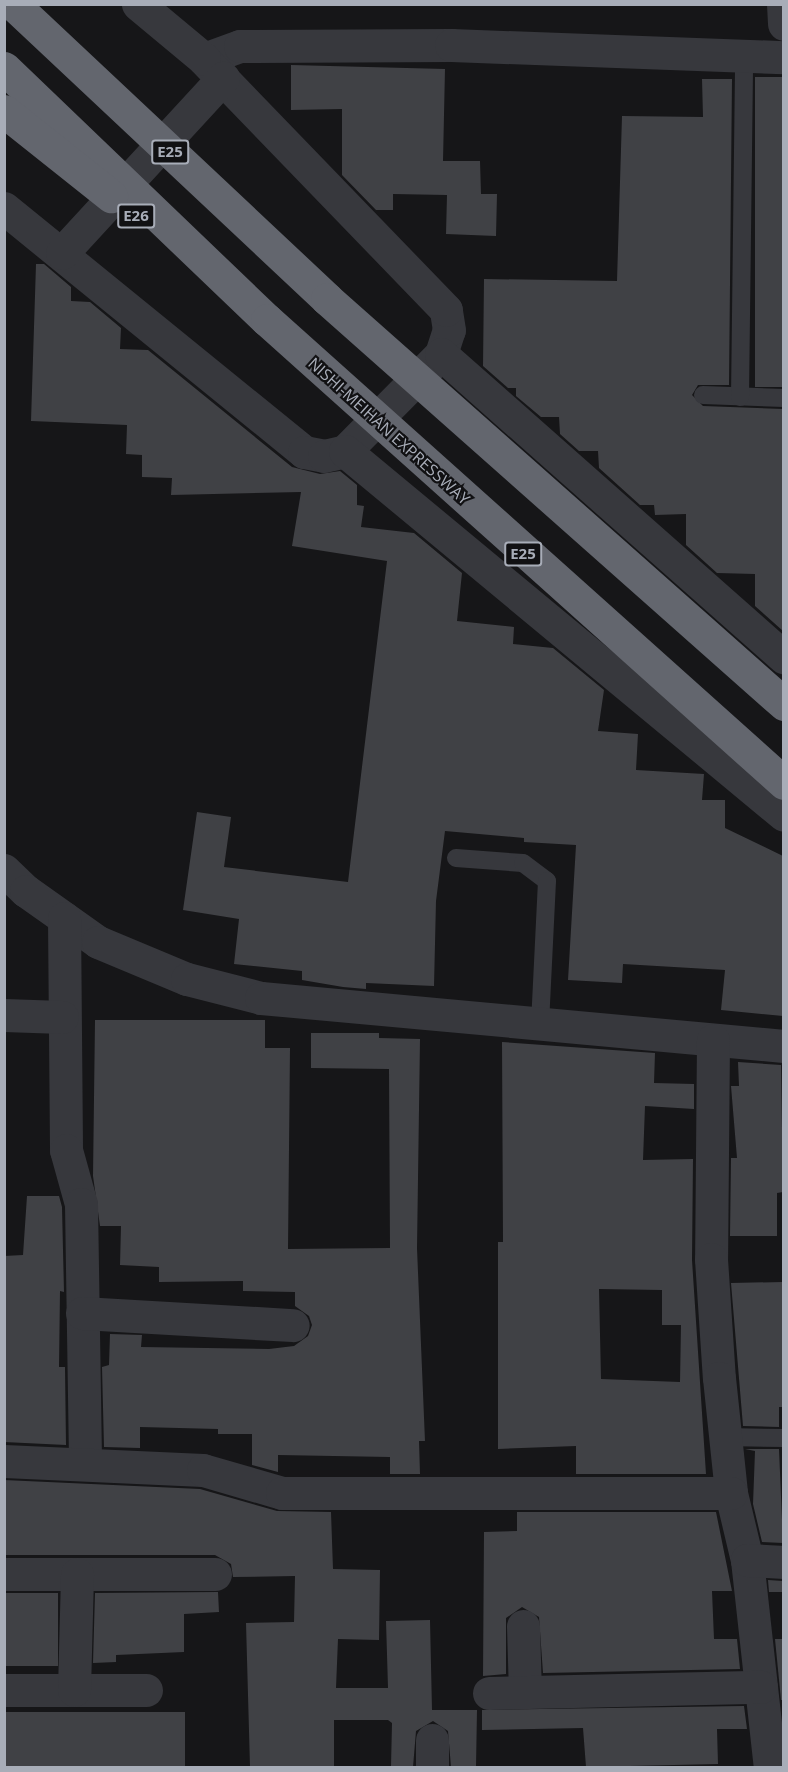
<!DOCTYPE html>
<html>
<head>
<meta charset="utf-8">
<style>
	body { margin:0 }
	#map { position:relative; width:788px; height:1772px; overflow:hidden; background:#161618; font-family:"Open Sans",sans-serif }
	div>[style] { position:absolute }
	[style*='--x'] { left:calc(var(--x)*1px); top:calc(var(--y)*1px); width:calc(var(--w)*1px); rotate:calc(var(--a)*1deg) }
	.building>* { inset:0; background:#404145; transform-origin:0 0 }
	.service>* { height:18px; margin:-9px; padding:0 9px; transform-origin:9px; border-radius:9px; background:#37383d }
	.minor>* { height:33px; margin:-16.5px; padding:0 16.5px; transform-origin:16.5px; border-radius:16.5px; background:#37383d }
	.motorway-bridge>* { height:33px; margin:-16.5px; padding:0 16.5px; transform-origin:16.5px; border-radius:16.5px; background:#63666e }
	span { translate:-50% -50%; white-space:nowrap; text-align:center; line-height:1.15; -webkit-text-stroke:4.5px #111113; paint-order:stroke }
	.shield-label span { padding:2px 4px; background:#111113; border:2px solid; border-radius:4px; -webkit-text-stroke-width:0 }
	.shield-label { font-size:15px; color:#a8adb8; font-weight:700 }
	.street-label { font-size:16px; color:#a8adb8 }
	.frame { position:absolute; inset:0; border:6px solid #a8adb8; pointer-events:none }
</style>
</head>
<body>
<div id="map">
	<div class="building">
		<i style="clip-path:polygon(291px 65px,445px 69px,443px 161px,480px 161px,481px 194px,497px 194px,496px 236px,446px 234px,447px 195px,393px 194px,393px 210px,376px 210px,342px 175px,342px 109px,291px 110px)"></i>
		<i style="left:783px;top:77px;width:310px;height:28px;rotate:90deg"></i>
		<i style="clip-path:polygon(702px 79px,732px 79px,729px 385px,698px 385px,692px 395px,703px 406px,783px 409px,783px 631px,755px 606px,755px 574px,717px 573px,686px 545px,686px 514px,655px 515px,654px 505px,640px 505px,599px 468px,598px 451px,579px 451px,560px 434px,559px 417px,541px 417px,516px 396px,516px 388px,508px 388px,483px 366px,484px 279px,617px 281px,622px 116px,703px 117px)"></i>
		<i style="clip-path:polygon(36px 264px,44px 264px,71px 287px,71px 301px,90px 302px,121px 328px,120px 349px,148px 350px,292px 467px,320px 474px,340px 471px,357px 485px,357px 505px,364px 506px,361px 527px,414px 533px,462px 573px,457px 621px,514px 627px,513px 644px,553px 648px,604px 690px,598px 731px,638px 734px,636px 770px,704px 774px,702px 800px,725px 800px,725px 828px,783px 856px,783px 1016px,721px 1010px,725px 970px,623px 964px,622px 983px,568px 980px,576px 845px,524px 842px,524px 838px,445px 831px,436px 901px,434px 986px,366px 983px,366px 989px,343px 987px,302px 980px,302px 971px,234px 964px,239px 919px,183px 910px,197px 812px,231px 817px,224px 867px,348px 882px,387px 561px,292px 546px,301px 492px,171px 495px,172px 478px,142px 477px,142px 455px,126px 454px,127px 425px,31px 421px)"></i>
		<i style="clip-path:polygon(95px 1020px,265px 1020px,265px 1048px,290px 1048px,288px 1249px,390px 1248px,389px 1069px,311px 1068px,311px 1033px,379px 1033px,379px 1038px,420px 1039px,417px 1248px,425px 1441px,419px 1441px,420px 1474px,390px 1474px,390px 1457px,278px 1455px,278px 1472px,252px 1465px,252px 1434px,218px 1434px,218px 1429px,140px 1427px,140px 1448px,104px 1447px,102px 1367px,109px 1365px,110px 1334px,142px 1335px,141px 1347px,269px 1349px,294px 1346px,308px 1336px,312px 1325px,309px 1316px,295px 1306px,295px 1292px,243px 1291px,243px 1281px,159px 1282px,159px 1267px,120px 1265px,121px 1226px,100px 1226px,93px 1176px)"></i>
		<i style="clip-path:polygon(evenodd,502px 1042px,655px 1053px,654px 1083px,694px 1084px,694px 1109px,645px 1106px,643px 1160px,693px 1159px,692px 1260px,706px 1474px,576px 1474px,576px 1446px,498px 1449px,498px 1242px,503px 1242px,502px 1042px,599px 1289px,662px 1290px,662px 1325px,681px 1325px,680px 1382px,601px 1379px,599px 1289px)"></i>
		<i style="clip-path:polygon(738px 1062px,781px 1065px,783px 1192px,777px 1193px,777px 1236px,730px 1236px,731px 1158px,737px 1158px,731px 1086px,739px 1086px)"></i>
		<i style="clip-path:polygon(27px 1196px,59px 1196px,62px 1207px,64px 1292px,60px 1291px,59px 1367px,65px 1367px,66px 1445px,4px 1442px,4px 1256px,23px 1255px)"></i>
		<i style="clip-path:polygon(783px 1282px,783px 1407px,779px 1407px,779px 1427px,743px 1426px,731px 1283px)"></i>
		<i style="clip-path:polygon(745px 1449px,779px 1449px,783px 1543px,762px 1542px,753px 1504px,755px 1451px)"></i>
		<i style="clip-path:polygon(4px 1480px,200px 1489px,277px 1511px,331px 1512px,333px 1569px,380px 1570px,379px 1640px,338px 1639px,336px 1688px,388px 1688px,386px 1621px,430px 1620px,432px 1710px,477px 1710px,476px 1767px,451px 1767px,448px 1731px,433px 1721px,416px 1731px,413px 1767px,391px 1766px,392px 1723px,388px 1720px,334px 1720px,334px 1767px,250px 1767px,246px 1623px,294px 1622px,295px 1576px,233px 1577px,231px 1564px,215px 1555px,4px 1555px)"></i>
		<i style="clip-path:polygon(517px 1512px,716px 1512px,732px 1591px,712px 1591px,714px 1639px,737px 1639px,740px 1669px,543px 1673px,539px 1617px,522px 1607px,506px 1618px,506px 1674px,483px 1676px,484px 1532px,517px 1531px)"></i>
		<i style="clip-path:polygon(768px 1580px,783px 1581px,783px 1592px,769px 1592px)"></i>
		<i style="clip-path:polygon(218px 1592px,219px 1612px,184px 1614px,184px 1652px,116px 1655px,116px 1662px,93px 1663px,95px 1593px)"></i>
		<i style="left:4px;top:1593px;width:54px;height:73px"></i>
		<i style="clip-path:polygon(775px 1639px,783px 1639px,783px 1700px,781px 1700px)"></i>
		<i style="clip-path:polygon(744px 1706px,747px 1729px,717px 1729px,718px 1764px,586px 1767px,583px 1728px,482px 1730px,482px 1710px)"></i>
		<i style="left:4px;top:1712px;width:181px;height:55px"></i>
	</div>
	<div class="service">
		<i style="--x:703;--y:395;--w:81;--a:2.1"></i>
		<i style="--x:740;--y:397;--w:342;--a:-89.3"></i>
		<i style="--x:456;--y:858;--w:67;--a:4.3"></i>
		<i style="--x:523;--y:863;--w:30;--a:37"></i>
		<i style="--x:547;--y:881;--w:143;--a:92.8"></i>
		<i style="--x:725;--y:1437;--w:59;--a:1"></i>
	</div>
	<div class="minor">
		<i style="--x:783;--y:4;--w:20;--a:87"></i>
		<i style="--x:204;--y:59;--w:38;--a:-20"></i>
		<i style="--x:240;--y:46;--w:211;--a:-0.3"></i>
		<i style="--x:451;--y:45;--w:333;--a:2.1"></i>
		<i style="--x:4;--y:208;--w:387;--a:39.1"></i>
		<i style="--x:304;--y:452;--w:20;--a:11"></i>
		<i style="--x:324;--y:456;--w:22;--a:-13"></i>
		<i style="--x:345;--y:451;--w:136;--a:-45.3"></i>
		<i style="--x:441;--y:354;--w:25;--a:-72"></i>
		<i style="--x:449;--y:330;--w:20;--a:-99"></i>
		<i style="--x:446;--y:310;--w:349;--a:-134"></i>
		<i style="--x:204;--y:59;--w:86;--a:-140.2"></i>
		<i style="--x:62;--y:253;--w:238;--a:-47.4"></i>
		<i style="--x:441;--y:354;--w:458;--a:41.5"></i>
		<i style="--x:345;--y:451;--w:570;--a:39.66"></i>
		<i style="--x:4;--y:870;--w:30;--a:44"></i>
		<i style="--x:26;--y:891;--w:88;--a:35.3"></i>
		<i style="--x:98;--y:942;--w:96;--a:22.6"></i>
		<i style="--x:187;--y:979;--w:76;--a:14.4"></i>
		<i style="--x:261;--y:998;--w:525;--a:5.24"></i>
		<i style="--x:64;--y:918;--w:232;--a:89.5"></i>
		<i style="--x:66;--y:1150;--w:56;--a:74.5"></i>
		<i style="--x:81;--y:1204;--w:258;--a:89.1"></i>
		<i style="--x:4;--y:1015;--w:58;--a:2"></i>
		<i style="--x:713;--y:1040;--w:219;--a:90.5"></i>
		<i style="--x:711;--y:1259;--w:119;--a:86.2"></i>
		<i style="--x:719;--y:1378;--w:116;--a:84"></i>
		<i style="--x:731;--y:1493;--w:69;--a:76.6"></i>
		<i style="--x:747;--y:1560;--w:209;--a:83.7"></i>
		<i style="--x:82;--y:1313;--w:211;--a:3.3"></i>
		<i style="--x:4;--y:1461;--w:199;--a:2.6"></i>
		<i style="--x:203;--y:1470;--w:82;--a:16.2"></i>
		<i style="--x:282;--y:1493;--w:449;--a:0"></i>
		<i style="--x:747;--y:1560;--w:37;--a:3"></i>
		<i style="--x:4;--y:1574;--w:211;--a:0"></i>
		<i style="--x:523;--y:1626;--w:66;--a:88.3"></i>
		<i style="--x:4;--y:1690;--w:142;--a:0"></i>
		<i style="--x:74;--y:1690;--w:116;--a:-88.5"></i>
		<i style="--x:489;--y:1693;--w:272;--a:-1.3"></i>
		<i style="--x:432;--y:1768;--w:28;--a:-90"></i>
	</div>
	<div class="motorway-bridge">
		<i style="--x:13;--y:4;--w:431;--a:43.2"></i>
		<i style="--x:327;--y:299;--w:611;--a:41.55"></i>
		<i style="--x:4;--y:68;--w:364;--a:43.8"></i>
		<i style="--x:267;--y:320;--w:694;--a:41.85"></i>
		<i style="--x:4;--y:111;--w:137;--a:38.5"></i>
	</div>
	<div class="shield-label">
		<span style="left:170px;top:152px">E25</span>
		<span style="left:136px;top:216px">E26</span>
		<span style="left:523px;top:554px">E25</span>
	</div>
	<div class="street-label">
		<span style="left:389px;top:431px;rotate:42deg">NISHI-MEIHAN EXPRESSWAY</span>
	</div>
	<div class="frame"></div>
</div>
</body>
</html>
